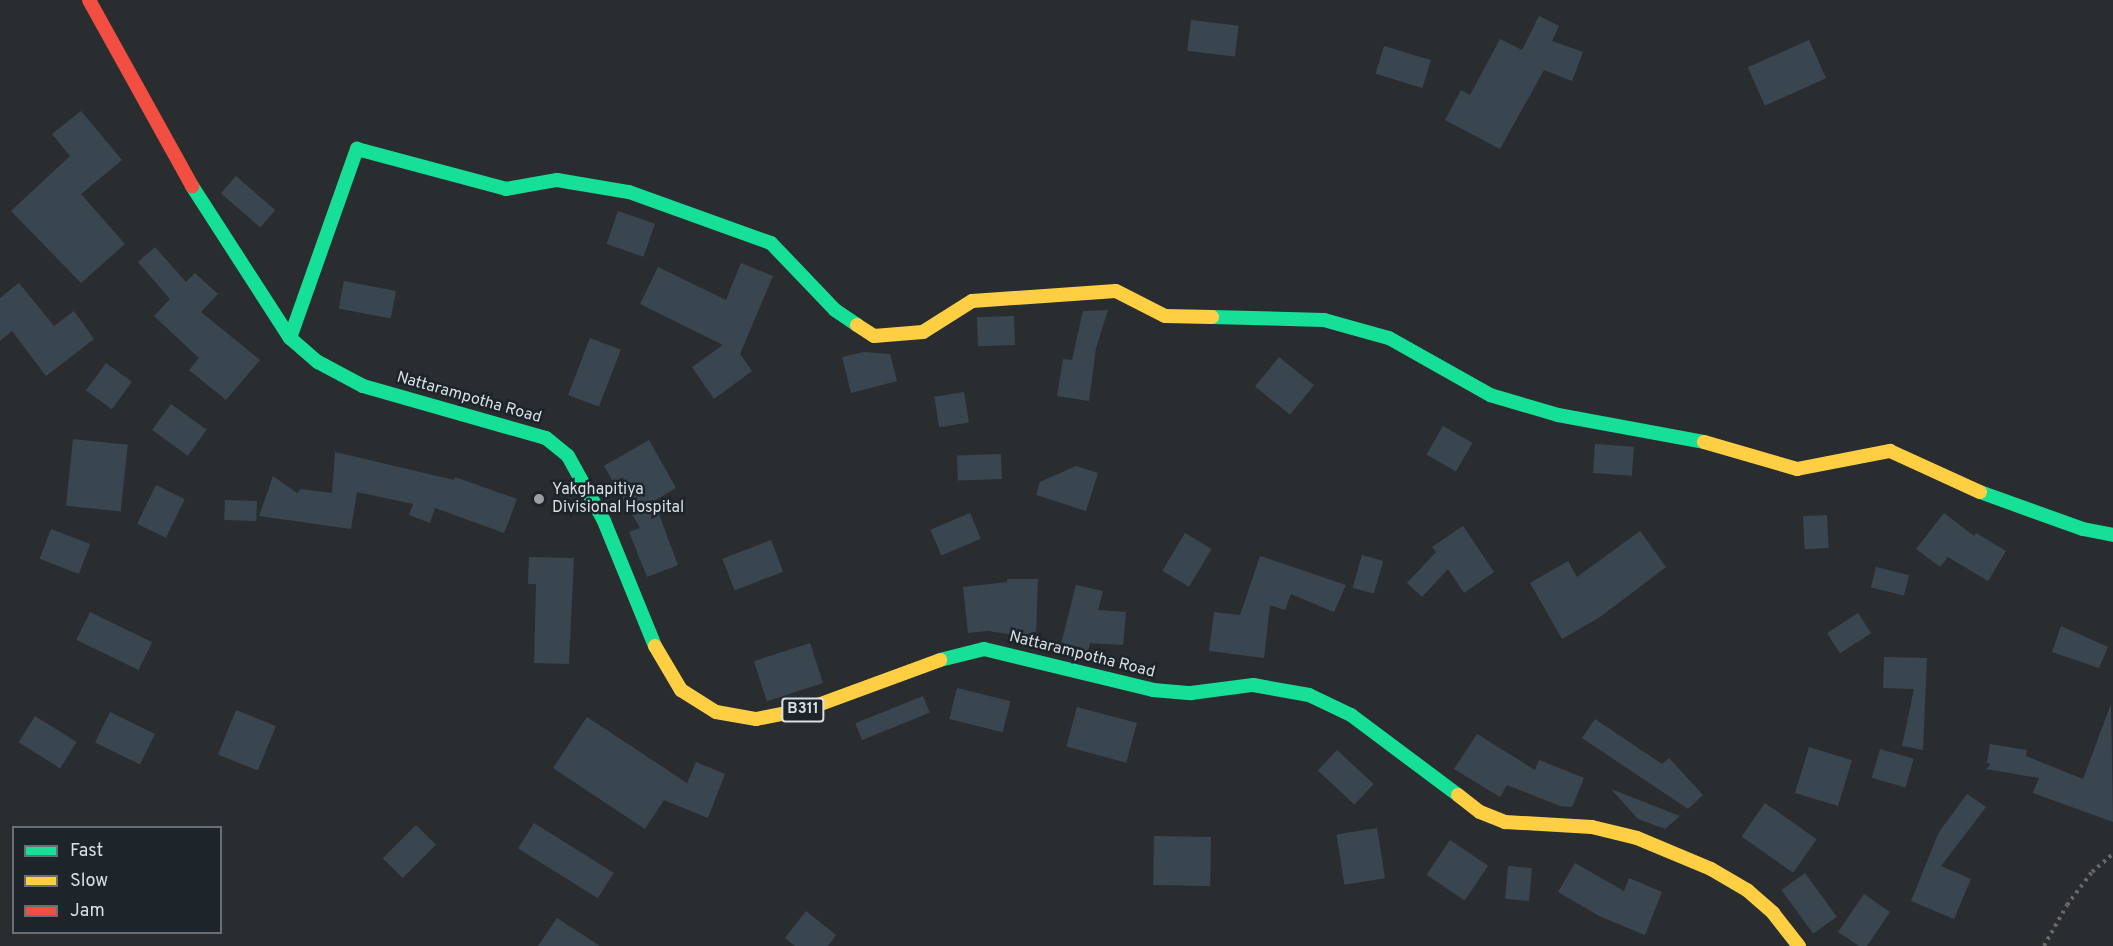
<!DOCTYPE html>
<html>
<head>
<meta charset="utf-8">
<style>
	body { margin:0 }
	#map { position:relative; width:2113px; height:946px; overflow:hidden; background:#2a2d30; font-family:Overpass,sans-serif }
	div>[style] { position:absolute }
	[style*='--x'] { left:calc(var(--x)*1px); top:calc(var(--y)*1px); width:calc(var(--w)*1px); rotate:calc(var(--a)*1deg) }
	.building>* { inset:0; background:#3a464f; transform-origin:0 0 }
	.path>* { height:4px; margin-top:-2px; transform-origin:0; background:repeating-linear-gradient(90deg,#686866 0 3px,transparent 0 7.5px) }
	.fast>* { height:14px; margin:-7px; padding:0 7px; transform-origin:7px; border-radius:7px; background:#16e098 }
	.slow>* { height:14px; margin:-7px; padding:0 7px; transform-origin:7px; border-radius:7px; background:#ffcf43 }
	.jam>* { height:14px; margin:-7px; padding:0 7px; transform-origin:7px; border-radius:7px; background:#f24e42 }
	.dots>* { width:16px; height:16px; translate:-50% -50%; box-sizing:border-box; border:3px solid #1d242a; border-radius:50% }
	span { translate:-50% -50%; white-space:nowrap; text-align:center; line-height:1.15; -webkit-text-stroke:5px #1d242a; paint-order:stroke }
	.shield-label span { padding:2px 4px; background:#1d242a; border:2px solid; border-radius:4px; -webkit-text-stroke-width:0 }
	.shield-label { font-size:15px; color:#dadfe3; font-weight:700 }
	.street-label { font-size:16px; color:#dadfe3 }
	.poi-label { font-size:16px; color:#dadfe3 }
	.left { translate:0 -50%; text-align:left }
	.legend { position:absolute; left:12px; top:826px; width:210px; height:108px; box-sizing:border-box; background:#1d242a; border:2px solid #696f74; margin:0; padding:8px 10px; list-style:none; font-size:18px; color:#dadfe3 }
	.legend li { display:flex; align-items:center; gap:12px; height:30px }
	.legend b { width:30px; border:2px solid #696f74 }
</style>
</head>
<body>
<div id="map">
	<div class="building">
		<i style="clip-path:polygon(1539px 16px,1559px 26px,1552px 41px,1583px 52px,1572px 81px,1544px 70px,1500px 149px,1445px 120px,1461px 90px,1470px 95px,1500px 39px,1522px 50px)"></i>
		<i style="left:1191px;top:20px;width:48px;height:31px;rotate:7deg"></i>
		<i style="left:1809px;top:40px;width:42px;height:67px;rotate:66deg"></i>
		<i style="left:1384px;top:46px;width:49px;height:29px;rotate:17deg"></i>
		<i style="clip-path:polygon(81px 111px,122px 160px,81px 194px,125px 244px,81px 283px,11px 211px,70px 156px,52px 134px)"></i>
		<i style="left:236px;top:176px;width:52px;height:23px;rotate:41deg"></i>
		<i style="left:618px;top:211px;width:39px;height:35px;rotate:19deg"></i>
		<i style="clip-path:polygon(155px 247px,186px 282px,195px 273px,218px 294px,201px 312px,260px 360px,226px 400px,189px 370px,199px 358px,154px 316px,170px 299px,138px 262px)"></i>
		<i style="clip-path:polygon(741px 263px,773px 276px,740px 354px,752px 371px,714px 399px,692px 367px,723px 345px,640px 304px,658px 267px,726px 300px)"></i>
		<i style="left:344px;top:281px;width:53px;height:28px;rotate:11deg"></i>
		<i style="clip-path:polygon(19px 283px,54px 326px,74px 311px,94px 339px,46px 376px,12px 331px,0 341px,0 298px)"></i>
		<i style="clip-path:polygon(1108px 310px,1096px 348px,1089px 401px,1057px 396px,1063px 359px,1072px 360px,1083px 311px)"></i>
		<i style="left:1014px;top:316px;width:29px;height:37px;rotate:88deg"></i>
		<i style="left:590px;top:338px;width:33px;height:61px;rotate:21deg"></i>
		<i style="clip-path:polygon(864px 352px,890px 354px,897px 381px,851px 393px,842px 357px)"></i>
		<i style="left:1279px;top:357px;width:45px;height:38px;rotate:39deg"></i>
		<i style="left:106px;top:363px;width:32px;height:34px;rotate:36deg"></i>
		<i style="left:964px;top:392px;width:31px;height:30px;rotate:81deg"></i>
		<i style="left:171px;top:404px;width:44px;height:32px;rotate:36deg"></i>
		<i style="left:1443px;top:426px;width:34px;height:33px;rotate:30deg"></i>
		<i style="left:73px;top:439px;width:55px;height:67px;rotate:6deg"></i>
		<i style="clip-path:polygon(649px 440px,676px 488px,654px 501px,678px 565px,647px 577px,629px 532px,640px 528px,604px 466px)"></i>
		<i style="left:1595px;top:444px;width:39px;height:29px;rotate:4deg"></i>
		<i style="clip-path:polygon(335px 452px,454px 480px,455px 477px,517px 499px,504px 533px,435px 508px,430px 523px,409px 515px,413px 504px,357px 492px,351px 529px,259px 516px,273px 476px,297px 493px,301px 489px,332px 493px)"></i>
		<i style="left:1001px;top:454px;width:25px;height:44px;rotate:88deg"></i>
		<i style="clip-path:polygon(1076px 466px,1098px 473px,1086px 511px,1036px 495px,1040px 482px)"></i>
		<i style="left:156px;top:485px;width:32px;height:43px;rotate:26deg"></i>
		<i style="left:225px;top:500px;width:32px;height:20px;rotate:2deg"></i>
		<i style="left:970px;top:513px;width:28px;height:43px;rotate:67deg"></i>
		<i style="clip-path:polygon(1944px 513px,1974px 536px,1976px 533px,2006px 551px,1988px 581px,1948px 557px,1940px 567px,1916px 549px)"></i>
		<i style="left:1827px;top:515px;width:33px;height:24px;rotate:87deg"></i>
		<i style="clip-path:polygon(1463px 526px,1494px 572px,1464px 593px,1448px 569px,1422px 597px,1407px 583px,1436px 552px,1432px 547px)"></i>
		<i style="left:51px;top:529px;width:42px;height:32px;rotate:21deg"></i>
		<i style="clip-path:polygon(1640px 531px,1666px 567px,1600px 617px,1562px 639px,1530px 583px,1568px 561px,1577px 577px)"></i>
		<i style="left:1185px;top:533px;width:31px;height:44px;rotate:31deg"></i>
		<i style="left:771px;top:540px;width:34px;height:52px;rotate:69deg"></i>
		<i style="left:1362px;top:555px;width:22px;height:34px;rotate:16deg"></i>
		<i style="clip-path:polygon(1260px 556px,1346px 585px,1334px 612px,1291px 594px,1285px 610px,1270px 605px,1264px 658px,1209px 651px,1214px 612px,1240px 615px)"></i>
		<i style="clip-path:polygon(529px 557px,574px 558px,569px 664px,534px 663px,536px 584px,528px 584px)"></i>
		<i style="left:1876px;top:567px;width:34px;height:21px;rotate:14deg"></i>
		<i style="clip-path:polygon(1007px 579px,1038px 579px,1036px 638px,988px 631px,968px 633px,963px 587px,1007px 582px)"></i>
		<i style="clip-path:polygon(1076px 585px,1103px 591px,1098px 610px,1126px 612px,1123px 645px,1090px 643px,1087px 655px,1060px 648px)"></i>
		<i style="left:90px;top:612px;width:69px;height:31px;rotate:26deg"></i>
		<i style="left:1858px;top:613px;width:24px;height:37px;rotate:57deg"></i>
		<i style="clip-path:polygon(2061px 626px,2108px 647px,2099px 668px,2052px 652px)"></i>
		<i style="left:810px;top:643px;width:42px;height:59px;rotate:72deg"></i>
		<i style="clip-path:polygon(1884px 657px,1927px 658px,1923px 750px,1902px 746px,1914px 689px,1883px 688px)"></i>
		<i style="left:957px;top:688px;width:55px;height:32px;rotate:14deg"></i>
		<i style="left:923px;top:696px;width:18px;height:73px;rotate:68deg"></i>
		<i style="clip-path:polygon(2111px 704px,2113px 822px,2033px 793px,2039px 778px,1986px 769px,1991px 764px,1987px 763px,1990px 744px,2027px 750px,2026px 756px,2083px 779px)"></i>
		<i style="left:1077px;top:707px;width:62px;height:41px;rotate:15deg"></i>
		<i style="left:236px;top:710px;width:43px;height:48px;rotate:22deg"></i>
		<i style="left:110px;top:712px;width:50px;height:34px;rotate:26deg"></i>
		<i style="left:35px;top:716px;width:49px;height:31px;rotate:32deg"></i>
		<i style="clip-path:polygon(587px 717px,687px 783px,696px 762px,725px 774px,708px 818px,664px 800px,645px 829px,553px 768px)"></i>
		<i style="clip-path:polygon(1595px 719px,1662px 764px,1669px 758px,1703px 795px,1688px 809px,1582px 738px)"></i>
		<i style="clip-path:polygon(1477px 734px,1535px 770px,1539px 760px,1584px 778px,1572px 807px,1560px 806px,1507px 785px,1500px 797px,1454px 769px)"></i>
		<i style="left:1809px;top:747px;width:45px;height:48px;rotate:17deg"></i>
		<i style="left:1880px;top:749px;width:35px;height:30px;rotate:16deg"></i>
		<i style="left:1337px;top:750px;width:50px;height:28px;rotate:43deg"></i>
		<i style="clip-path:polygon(1611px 789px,1680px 816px,1665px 829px,1638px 819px)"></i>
		<i style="clip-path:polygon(1967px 794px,1986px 807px,1941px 866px,1971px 879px,1954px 919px,1911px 901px,1939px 832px)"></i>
		<i style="left:1765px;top:803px;width:63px;height:41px;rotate:35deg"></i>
		<i style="left:534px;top:823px;width:94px;height:30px;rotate:32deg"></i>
		<i style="left:416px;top:825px;width:28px;height:47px;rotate:45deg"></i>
		<i style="left:1377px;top:828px;width:51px;height:41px;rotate:81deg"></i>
		<i style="left:1154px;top:836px;width:57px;height:49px;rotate:1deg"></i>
		<i style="left:1450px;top:840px;width:46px;height:42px;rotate:34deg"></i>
		<i style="clip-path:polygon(1575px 863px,1624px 891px,1629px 878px,1662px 892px,1645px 935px,1599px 916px,1558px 892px)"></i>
		<i style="left:1508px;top:866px;width:24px;height:33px;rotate:5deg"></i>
		<i style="left:1805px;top:873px;width:54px;height:29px;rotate:54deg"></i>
		<i style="clip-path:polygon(1864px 894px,1890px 912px,1867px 946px,1859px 946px,1838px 932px)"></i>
		<i style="clip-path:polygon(806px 911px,836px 935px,828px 946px,795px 946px,785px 938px)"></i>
		<i style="clip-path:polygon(557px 918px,600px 946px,538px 946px)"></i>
	</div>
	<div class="path">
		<i style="--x:2044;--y:946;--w:47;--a:-60.7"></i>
		<i style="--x:2067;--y:905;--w:41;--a:-52.9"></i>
		<i style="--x:2092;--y:872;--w:28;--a:-41"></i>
	</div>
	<div class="fast">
		<i style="--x:192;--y:186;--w:181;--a:57.2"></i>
		<i style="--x:290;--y:338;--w:37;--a:41"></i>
		<i style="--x:318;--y:362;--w:51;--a:28.1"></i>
		<i style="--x:363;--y:386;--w:190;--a:15.9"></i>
		<i style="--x:546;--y:438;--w:28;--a:39"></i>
		<i style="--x:568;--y:456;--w:74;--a:61"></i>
		<i style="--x:604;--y:521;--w:135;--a:67.8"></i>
		<i style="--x:1212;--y:317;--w:112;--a:1.5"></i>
		<i style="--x:1324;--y:320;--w:67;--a:15.5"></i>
		<i style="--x:1389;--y:338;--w:116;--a:29.4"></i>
		<i style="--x:1490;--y:395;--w:71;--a:16.4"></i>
		<i style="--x:1558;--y:415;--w:148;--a:10.5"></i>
		<i style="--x:290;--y:338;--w:201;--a:-70.5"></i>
		<i style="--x:357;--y:149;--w:154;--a:15"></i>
		<i style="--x:506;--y:189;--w:52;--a:-10"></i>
		<i style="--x:557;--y:180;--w:73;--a:9.5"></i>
		<i style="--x:629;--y:192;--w:151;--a:19.8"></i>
		<i style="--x:771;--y:243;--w:93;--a:46.3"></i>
		<i style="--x:835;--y:310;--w:27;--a:34"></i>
		<i style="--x:1980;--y:492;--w:109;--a:19.8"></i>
		<i style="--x:2083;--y:529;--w:31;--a:11"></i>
		<i style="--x:940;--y:660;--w:45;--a:-14"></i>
		<i style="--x:984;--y:649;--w:174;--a:13.6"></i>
		<i style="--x:1153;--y:690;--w:38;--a:5"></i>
		<i style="--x:1191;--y:693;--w:63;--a:-7.4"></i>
		<i style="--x:1253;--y:685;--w:57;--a:10.1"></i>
		<i style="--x:1309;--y:695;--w:47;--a:25.5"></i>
		<i style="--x:1351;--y:715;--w:134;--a:36.8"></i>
	</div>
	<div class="slow">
		<i style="--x:857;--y:325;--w:20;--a:33"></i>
		<i style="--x:874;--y:336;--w:49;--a:-4.7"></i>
		<i style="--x:923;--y:332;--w:58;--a:-32.3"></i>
		<i style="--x:972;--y:301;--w:144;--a:-4"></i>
		<i style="--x:1116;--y:291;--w:55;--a:27"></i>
		<i style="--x:1165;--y:316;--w:47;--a:1.2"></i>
		<i style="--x:1704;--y:442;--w:97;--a:16.2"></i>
		<i style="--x:1797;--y:469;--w:95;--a:-11"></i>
		<i style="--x:1890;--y:451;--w:99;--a:24.5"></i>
		<i style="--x:655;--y:646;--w:51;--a:59.4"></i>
		<i style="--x:681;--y:690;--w:41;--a:32.2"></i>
		<i style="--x:716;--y:712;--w:41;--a:9.9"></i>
		<i style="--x:756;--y:719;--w:52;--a:-11.1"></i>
		<i style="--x:807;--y:709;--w:142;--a:-20.2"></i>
		<i style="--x:1458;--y:795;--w:28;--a:38"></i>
		<i style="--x:1480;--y:812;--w:27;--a:22"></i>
		<i style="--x:1505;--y:822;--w:87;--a:3.3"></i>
		<i style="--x:1592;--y:827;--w:46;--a:13.7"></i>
		<i style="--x:1637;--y:838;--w:80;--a:22.7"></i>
		<i style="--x:1711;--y:869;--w:42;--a:30.3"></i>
		<i style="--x:1747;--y:890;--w:35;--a:41"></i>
		<i style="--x:1773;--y:913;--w:42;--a:51.8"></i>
	</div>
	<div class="jam">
		<i style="--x:89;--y:0;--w:213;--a:61"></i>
	</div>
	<div class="dots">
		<i style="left:539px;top:499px;background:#9ca1a4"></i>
	</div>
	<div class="shield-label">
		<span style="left:803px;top:710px">B311</span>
	</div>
	<div class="street-label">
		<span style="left:469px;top:398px;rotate:16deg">Nattarampotha Road</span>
		<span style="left:1082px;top:655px;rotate:14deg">Nattarampotha Road</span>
	</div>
	<div class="poi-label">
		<span class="left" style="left:552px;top:499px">Yakghapitiya<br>Divisional Hospital</span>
	</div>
	<ul class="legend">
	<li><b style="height:8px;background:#16e098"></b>Fast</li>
	<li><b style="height:8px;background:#ffcf43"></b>Slow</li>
	<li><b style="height:8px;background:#f24e42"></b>Jam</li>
	</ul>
</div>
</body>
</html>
